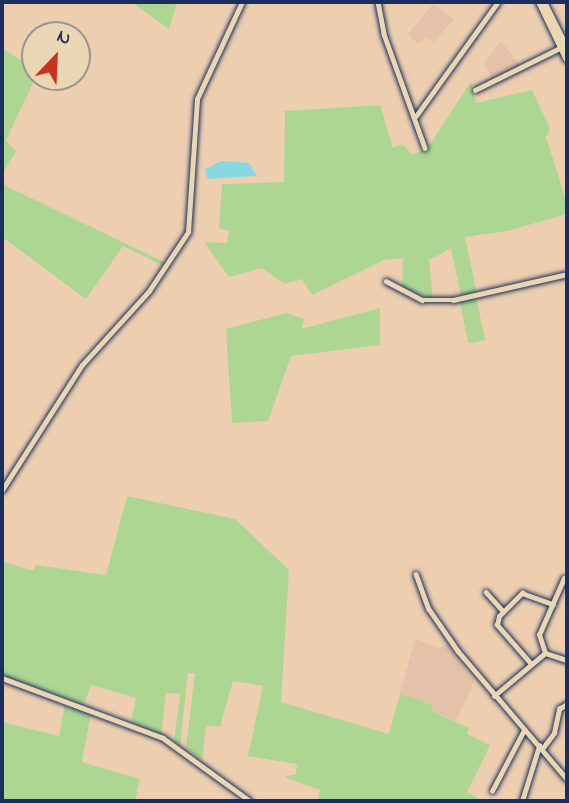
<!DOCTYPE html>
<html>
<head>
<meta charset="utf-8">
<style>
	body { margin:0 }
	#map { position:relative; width:569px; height:803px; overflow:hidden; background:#edcfb0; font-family:"Indie Flower",sans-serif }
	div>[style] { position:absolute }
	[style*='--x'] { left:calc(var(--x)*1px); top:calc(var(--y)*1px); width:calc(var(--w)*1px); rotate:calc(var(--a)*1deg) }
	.built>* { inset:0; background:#e4c2a9 }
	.green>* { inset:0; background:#add693; transform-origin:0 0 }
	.water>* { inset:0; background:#87d8e1 }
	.roads { filter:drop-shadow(0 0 2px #1b2f5e) drop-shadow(0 0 2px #1b2f5e) }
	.minor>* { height:4.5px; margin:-2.25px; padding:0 2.25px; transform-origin:2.25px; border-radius:2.25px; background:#e9d6b3 }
	.major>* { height:6px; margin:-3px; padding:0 3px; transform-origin:3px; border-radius:3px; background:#e9d6b3 }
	span { translate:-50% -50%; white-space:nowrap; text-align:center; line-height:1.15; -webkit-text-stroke:6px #e9d6b3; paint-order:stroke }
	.frame { position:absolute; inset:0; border:4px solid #1b2f5e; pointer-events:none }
	.north { position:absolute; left:21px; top:21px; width:70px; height:70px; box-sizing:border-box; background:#e9d6b3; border:2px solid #979391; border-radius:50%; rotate:23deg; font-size:19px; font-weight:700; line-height:28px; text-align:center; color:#1b2f5e }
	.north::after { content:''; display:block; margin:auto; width:24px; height:32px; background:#c8321e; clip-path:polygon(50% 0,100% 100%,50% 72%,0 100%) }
</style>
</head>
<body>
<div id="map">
	<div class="built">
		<i style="clip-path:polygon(433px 4px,454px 19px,434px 42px,426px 37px,418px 44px,408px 34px)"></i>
		<i style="clip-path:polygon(501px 41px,520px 65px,492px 79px,484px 63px)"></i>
		<i style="clip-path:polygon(415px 639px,439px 648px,447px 644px,474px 682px,456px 721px,432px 711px,431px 705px,400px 693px)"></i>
	</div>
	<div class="green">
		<i style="clip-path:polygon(131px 2px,177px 2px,169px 29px)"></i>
		<i style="clip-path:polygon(2px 48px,35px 70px,36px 77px,6px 140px,16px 151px,2px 175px)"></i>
		<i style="clip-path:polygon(471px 82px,476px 103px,532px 90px,550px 129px,546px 137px,567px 204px,567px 214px,507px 231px,465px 237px,477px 294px,461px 296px,451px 248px,429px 260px,433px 299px,402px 288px,403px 258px,384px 260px,312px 295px,302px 279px,284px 284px,262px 268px,229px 277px,204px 242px,227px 243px,229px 231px,219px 228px,222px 184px,284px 182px,285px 111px,380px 105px,393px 148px,403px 144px,412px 155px,428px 147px)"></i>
		<i style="clip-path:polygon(2px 184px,166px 263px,164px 266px,123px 246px,86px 299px,2px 237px)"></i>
		<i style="left:476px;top:297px;width:44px;height:17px;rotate:78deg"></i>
		<i style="clip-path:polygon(380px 308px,380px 345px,291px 356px,268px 421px,232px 423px,226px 329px,286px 313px,305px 319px,301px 329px)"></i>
		<i style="clip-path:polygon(127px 496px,235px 519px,289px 570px,281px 702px,389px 734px,400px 693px,432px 705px,432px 711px,469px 728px,467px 734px,490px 745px,467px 792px,483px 801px,318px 801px,320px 790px,284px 777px,296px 774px,297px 764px,248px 756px,263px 686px,233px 681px,220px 727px,206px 725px,202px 760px,186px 748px,195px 673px,188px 673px,180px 746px,174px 742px,180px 694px,166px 693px,161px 735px,131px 721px,136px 698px,91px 685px,84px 705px,2px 675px,2px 561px,33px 571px,36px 565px,106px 575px)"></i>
		<i style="clip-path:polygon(65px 703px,91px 713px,82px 762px,140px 779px,135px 801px,2px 801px,2px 722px,59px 736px)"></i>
	</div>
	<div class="water">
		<i style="clip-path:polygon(222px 161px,249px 163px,257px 176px,207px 179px,205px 169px)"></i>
	</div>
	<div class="roads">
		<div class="minor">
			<i style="--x:378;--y:2;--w:33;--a:79"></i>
			<i style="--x:384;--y:34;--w:121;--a:70.2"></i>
			<i style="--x:475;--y:90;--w:97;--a:-26.3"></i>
			<i style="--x:416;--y:116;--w:140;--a:-54.3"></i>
			<i style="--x:386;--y:281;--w:41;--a:27.8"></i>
			<i style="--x:422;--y:300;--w:31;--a:0"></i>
			<i style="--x:453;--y:300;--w:117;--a:-12.8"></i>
			<i style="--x:2;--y:490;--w:148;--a:-57.4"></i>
			<i style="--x:82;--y:365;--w:100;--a:-47.8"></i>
			<i style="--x:149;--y:291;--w:71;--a:-56.5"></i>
			<i style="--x:188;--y:232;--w:133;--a:-86.1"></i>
			<i style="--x:197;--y:99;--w:107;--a:-65.1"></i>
			<i style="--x:416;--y:574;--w:37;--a:70"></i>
			<i style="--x:429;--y:609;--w:51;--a:55.4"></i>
			<i style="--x:458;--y:651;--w:168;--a:49.6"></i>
			<i style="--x:486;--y:592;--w:24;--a:48"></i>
			<i style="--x:545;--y:653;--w:19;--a:-108"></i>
			<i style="--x:539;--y:635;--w:62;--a:-66.3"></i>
			<i style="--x:545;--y:653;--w:23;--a:18"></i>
			<i style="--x:531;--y:664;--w:52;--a:-131.1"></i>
			<i style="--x:497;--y:625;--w:9;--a:-77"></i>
			<i style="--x:499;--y:616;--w:33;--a:-45"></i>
			<i style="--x:522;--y:593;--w:33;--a:20"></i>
			<i style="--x:2;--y:678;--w:172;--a:20.4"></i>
			<i style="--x:163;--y:738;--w:107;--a:35.9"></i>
			<i style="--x:494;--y:696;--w:67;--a:-40.1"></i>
			<i style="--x:542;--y:749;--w:20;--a:-53"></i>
			<i style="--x:554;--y:733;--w:25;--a:-78"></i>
			<i style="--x:559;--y:709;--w:9;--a:-32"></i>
			<i style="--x:492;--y:791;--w:69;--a:-62.3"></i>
			<i style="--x:522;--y:801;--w:58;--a:-72.8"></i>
		</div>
		<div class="major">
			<i style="--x:539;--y:2;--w:64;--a:64.2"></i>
			<i style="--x:544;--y:2;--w:51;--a:63.4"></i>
		</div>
	</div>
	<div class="frame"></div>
	<div class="north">N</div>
</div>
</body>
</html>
